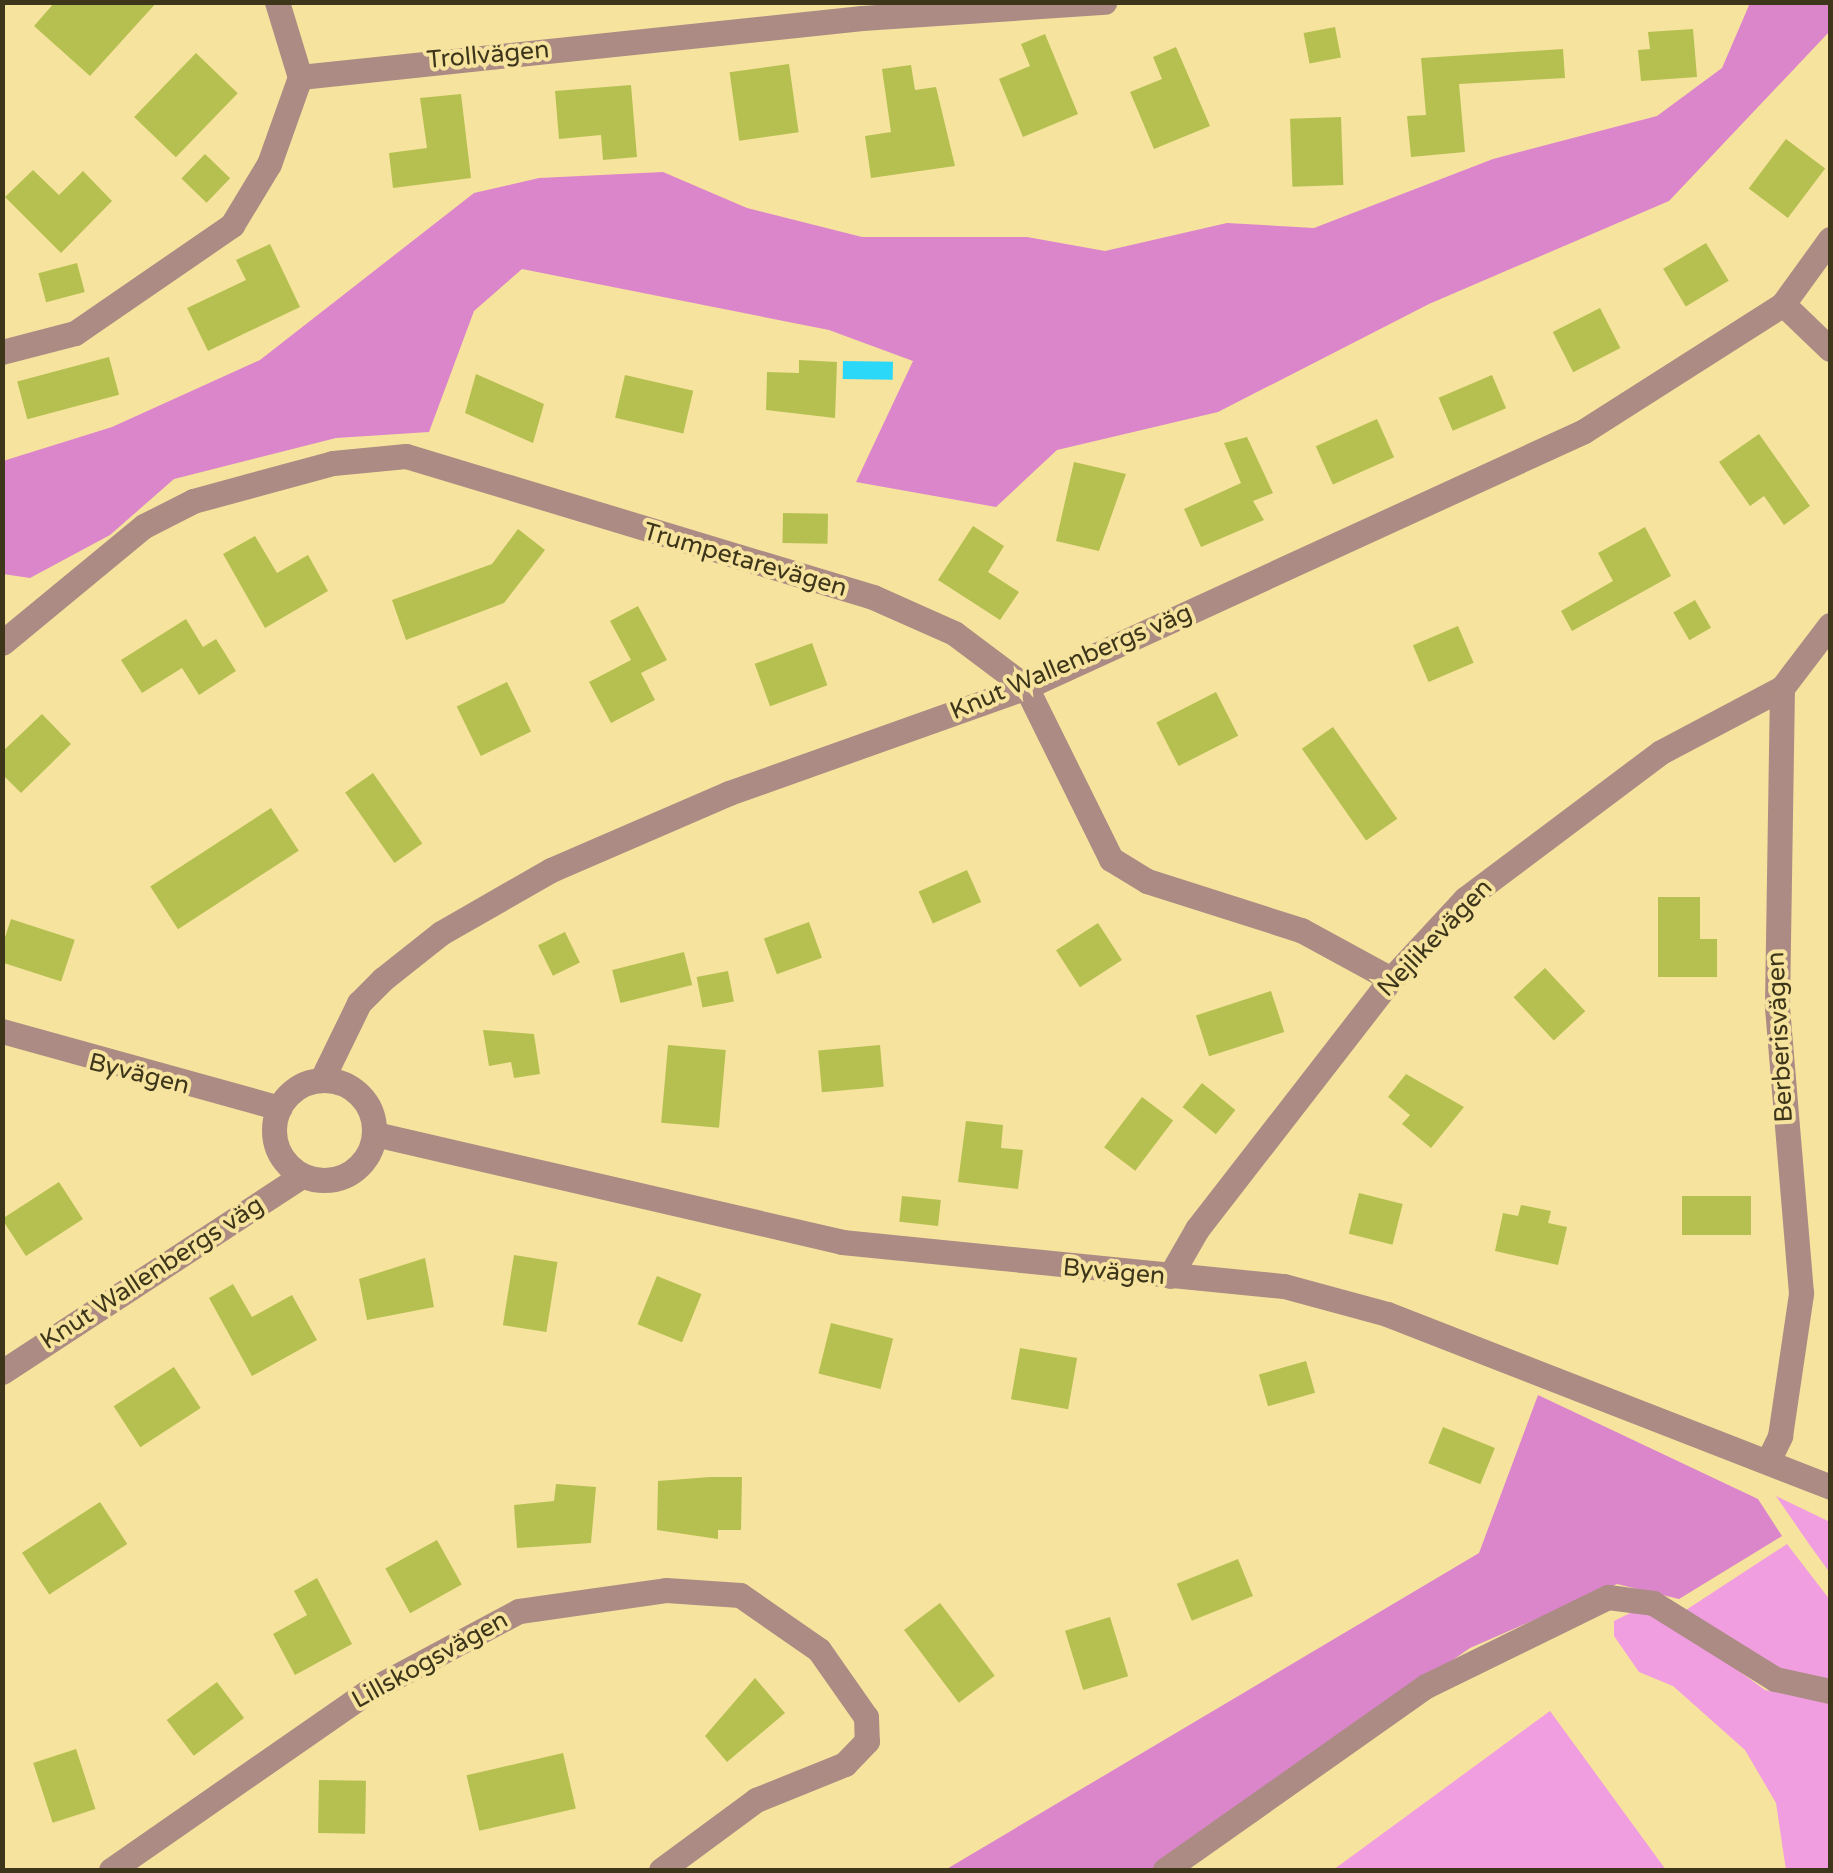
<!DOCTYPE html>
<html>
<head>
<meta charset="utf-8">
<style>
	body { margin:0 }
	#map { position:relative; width:1833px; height:1873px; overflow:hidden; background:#f6e39e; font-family:"Varela Round",sans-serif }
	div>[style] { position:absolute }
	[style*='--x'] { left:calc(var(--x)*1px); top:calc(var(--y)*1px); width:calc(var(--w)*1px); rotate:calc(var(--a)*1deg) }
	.green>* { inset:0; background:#f19ee0 }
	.forest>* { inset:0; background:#db86cb }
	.water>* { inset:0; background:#2bd8f8; transform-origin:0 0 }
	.building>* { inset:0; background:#b6c050; transform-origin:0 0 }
	.minor>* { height:25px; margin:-12.5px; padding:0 12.5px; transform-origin:12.5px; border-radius:12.5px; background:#ab8b83 }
	.minor>.ring { margin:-12.5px; padding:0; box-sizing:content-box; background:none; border:25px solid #ab8b83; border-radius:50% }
	span { translate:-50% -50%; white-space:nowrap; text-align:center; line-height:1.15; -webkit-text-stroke:8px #f6e39e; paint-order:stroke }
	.street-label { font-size:25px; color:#3e361a }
	.frame { position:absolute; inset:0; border:5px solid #3e361a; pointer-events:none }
</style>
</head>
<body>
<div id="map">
	<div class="green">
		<i style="clip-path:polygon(1776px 1496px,1830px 1522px,1830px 1573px,1809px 1544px)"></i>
		<i style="clip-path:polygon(1787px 1544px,1830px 1600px,1830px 1679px,1777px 1669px,1686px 1610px)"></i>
		<i style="clip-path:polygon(1634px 1611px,1670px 1621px,1765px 1690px,1830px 1703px,1830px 1870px,1786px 1870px,1776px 1803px,1745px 1750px,1673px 1686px,1639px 1672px,1614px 1636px,1614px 1621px)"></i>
		<i style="clip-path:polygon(1550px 1711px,1666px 1870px,1333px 1870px)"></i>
	</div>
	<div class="forest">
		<i style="clip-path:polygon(1750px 3px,1830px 3px,1830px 31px,1669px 201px,1429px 304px,1218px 412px,1057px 450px,996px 507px,856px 482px,913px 361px,829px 330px,522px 269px,474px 311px,429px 432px,336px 438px,174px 479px,110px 535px,30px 578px,3px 574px,3px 461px,112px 427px,260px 360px,474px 193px,539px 178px,663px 172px,747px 208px,862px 237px,1027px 237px,1105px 251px,1227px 223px,1314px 228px,1493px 159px,1657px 116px,1722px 68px)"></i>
		<i style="clip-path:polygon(1538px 1395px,1758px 1499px,1782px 1536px,1679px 1599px,1617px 1584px,1470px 1648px,1151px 1870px,945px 1870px,1479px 1553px)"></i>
	</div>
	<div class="water">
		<i style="left:843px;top:361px;width:50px;height:18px;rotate:1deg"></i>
	</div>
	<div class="building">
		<i style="clip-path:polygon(55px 2px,157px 2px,90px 76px,34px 26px)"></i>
		<i style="left:1335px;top:27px;width:31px;height:32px;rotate:79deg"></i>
		<i style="clip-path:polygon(1693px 29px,1697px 77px,1641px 81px,1638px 50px,1650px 49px,1648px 32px)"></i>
		<i style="clip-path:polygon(1045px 34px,1078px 114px,1023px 137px,999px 79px,1030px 66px,1021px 44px)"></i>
		<i style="clip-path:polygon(1176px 47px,1210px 126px,1154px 149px,1130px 92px,1162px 79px,1153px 57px)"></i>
		<i style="clip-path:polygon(1563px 49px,1565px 78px,1459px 84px,1465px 152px,1411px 157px,1407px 116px,1426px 115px,1421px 58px)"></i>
		<i style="left:196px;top:53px;width:58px;height:89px;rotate:44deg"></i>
		<i style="left:789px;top:64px;width:69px;height:60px;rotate:82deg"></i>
		<i style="clip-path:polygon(911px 65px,915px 90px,936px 87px,955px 166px,871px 178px,865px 136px,891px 132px,882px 69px)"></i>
		<i style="clip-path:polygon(631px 85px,637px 157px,603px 160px,601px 135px,559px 139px,555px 91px)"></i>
		<i style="clip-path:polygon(461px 94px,471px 178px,393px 188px,389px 153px,427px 148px,420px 98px)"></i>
		<i style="left:1341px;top:117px;width:68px;height:51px;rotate:88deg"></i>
		<i style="left:1786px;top:139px;width:49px;height:62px;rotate:37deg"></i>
		<i style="left:205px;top:154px;width:35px;height:34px;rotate:44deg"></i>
		<i style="clip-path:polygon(33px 170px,59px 195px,83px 171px,112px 201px,61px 253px,5px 197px)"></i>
		<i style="left:1706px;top:243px;width:44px;height:50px;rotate:59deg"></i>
		<i style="clip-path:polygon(270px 244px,300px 307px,208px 351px,187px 308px,246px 280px,236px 260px)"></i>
		<i style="left:77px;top:263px;width:30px;height:40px;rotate:75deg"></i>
		<i style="left:1600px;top:308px;width:45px;height:53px;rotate:63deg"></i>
		<i style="left:109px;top:357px;width:39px;height:95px;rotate:75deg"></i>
		<i style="clip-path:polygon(799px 360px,837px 362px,835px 418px,766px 410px,767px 372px,799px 373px)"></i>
		<i style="clip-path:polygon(476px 374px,544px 404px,533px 443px,465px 413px)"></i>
		<i style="left:625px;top:375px;width:70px;height:44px;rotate:13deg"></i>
		<i style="left:1492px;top:375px;width:36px;height:58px;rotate:67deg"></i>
		<i style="left:1377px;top:419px;width:42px;height:67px;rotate:66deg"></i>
		<i style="clip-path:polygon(1759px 434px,1810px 506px,1784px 525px,1764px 496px,1750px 506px,1719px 462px)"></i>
		<i style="clip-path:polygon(1247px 437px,1273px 493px,1253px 501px,1264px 520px,1201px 547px,1184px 509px,1241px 483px,1224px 443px)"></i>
		<i style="clip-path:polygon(1074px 462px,1126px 474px,1099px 551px,1056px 541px)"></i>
		<i style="left:783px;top:513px;width:45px;height:30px;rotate:1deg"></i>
		<i style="clip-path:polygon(973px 526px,1004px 546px,988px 572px,1019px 592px,1000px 620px,938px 580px)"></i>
		<i style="clip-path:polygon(1645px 527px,1671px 576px,1572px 631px,1561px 611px,1613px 581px,1598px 553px)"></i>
		<i style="clip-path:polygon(518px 529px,545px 550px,504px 603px,406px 640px,392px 600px,492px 564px)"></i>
		<i style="clip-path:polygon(255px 536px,277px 573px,308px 555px,328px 591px,265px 628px,223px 554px)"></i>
		<i style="left:1695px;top:600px;width:32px;height:25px;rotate:60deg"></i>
		<i style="clip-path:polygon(638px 606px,667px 660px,641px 673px,655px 700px,611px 723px,589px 682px,631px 660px,610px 621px)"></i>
		<i style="clip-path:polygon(186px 619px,203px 647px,216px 639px,236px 671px,199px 695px,182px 668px,142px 693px,121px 660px)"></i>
		<i style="left:1458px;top:626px;width:40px;height:49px;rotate:67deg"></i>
		<i style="left:812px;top:643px;width:45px;height:61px;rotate:70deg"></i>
		<i style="left:507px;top:682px;width:55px;height:56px;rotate:64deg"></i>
		<i style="left:1216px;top:692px;width:49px;height:67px;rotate:63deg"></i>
		<i style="clip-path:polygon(42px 714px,71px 744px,21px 793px,2px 774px,2px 752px)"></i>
		<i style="left:1333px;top:727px;width:112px;height:38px;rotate:55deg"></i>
		<i style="left:373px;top:773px;width:86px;height:34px;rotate:55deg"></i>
		<i style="left:271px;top:808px;width:51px;height:144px;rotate:57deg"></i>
		<i style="left:967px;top:870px;width:35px;height:53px;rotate:66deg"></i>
		<i style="clip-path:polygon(1658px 897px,1700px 897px,1700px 939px,1717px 939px,1717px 977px,1658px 977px)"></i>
		<i style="left:11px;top:919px;width:67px;height:44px;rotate:18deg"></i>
		<i style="left:809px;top:922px;width:38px;height:48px;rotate:70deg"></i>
		<i style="left:1098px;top:923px;width:44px;height:50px;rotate:57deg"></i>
		<i style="left:565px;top:932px;width:34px;height:30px;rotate:64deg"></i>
		<i style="left:684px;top:952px;width:34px;height:74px;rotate:76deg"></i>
		<i style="left:1545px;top:968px;width:59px;height:43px;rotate:47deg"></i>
		<i style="left:728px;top:971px;width:31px;height:32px;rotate:79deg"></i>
		<i style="left:1271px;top:991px;width:43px;height:79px;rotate:72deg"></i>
		<i style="clip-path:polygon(483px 1030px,534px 1034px,540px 1074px,514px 1078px,511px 1062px,489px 1066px)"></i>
		<i style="left:668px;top:1045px;width:58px;height:78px;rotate:5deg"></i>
		<i style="left:880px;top:1045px;width:42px;height:62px;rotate:85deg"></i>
		<i style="clip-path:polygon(1406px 1074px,1464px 1107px,1431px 1148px,1402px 1124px,1410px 1115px,1388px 1097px)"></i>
		<i style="left:1202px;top:1083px;width:43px;height:31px;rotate:39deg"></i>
		<i style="left:1142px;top:1097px;width:39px;height:63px;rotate:37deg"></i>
		<i style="clip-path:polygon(966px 1121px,1003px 1125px,1001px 1148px,1023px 1150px,1018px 1189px,958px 1182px)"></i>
		<i style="left:59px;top:1182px;width:44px;height:68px;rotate:57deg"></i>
		<i style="left:1359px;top:1193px;width:45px;height:42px;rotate:14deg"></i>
		<i style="left:902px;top:1196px;width:39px;height:26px;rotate:6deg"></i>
		<i style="left:1751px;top:1196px;width:39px;height:69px;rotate:90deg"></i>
		<i style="clip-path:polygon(1521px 1205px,1551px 1211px,1548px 1223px,1567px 1227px,1558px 1265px,1495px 1251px,1503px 1213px,1518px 1216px)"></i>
		<i style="left:514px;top:1255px;width:44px;height:71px;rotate:9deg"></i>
		<i style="clip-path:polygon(425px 1258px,434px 1307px,367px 1320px,359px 1279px)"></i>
		<i style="left:657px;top:1276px;width:48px;height:52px;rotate:22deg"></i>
		<i style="clip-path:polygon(233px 1284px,252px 1317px,292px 1295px,317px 1340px,252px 1376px,209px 1298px)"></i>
		<i style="left:831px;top:1323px;width:64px;height:52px;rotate:14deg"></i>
		<i style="left:1020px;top:1348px;width:58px;height:52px;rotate:10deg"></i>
		<i style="left:1306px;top:1361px;width:33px;height:49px;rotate:74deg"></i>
		<i style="left:174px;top:1367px;width:49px;height:72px;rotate:57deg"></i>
		<i style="left:1443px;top:1427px;width:56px;height:39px;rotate:22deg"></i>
		<i style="clip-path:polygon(710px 1477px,742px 1477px,741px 1530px,718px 1530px,718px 1539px,657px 1530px,658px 1481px)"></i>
		<i style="clip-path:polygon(556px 1484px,596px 1487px,591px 1543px,517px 1548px,514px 1505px,554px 1501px)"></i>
		<i style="left:100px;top:1502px;width:50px;height:93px;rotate:57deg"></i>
		<i style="left:437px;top:1540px;width:51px;height:59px;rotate:61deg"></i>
		<i style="left:1238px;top:1559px;width:40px;height:66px;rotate:68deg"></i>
		<i style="clip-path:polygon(317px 1578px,352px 1644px,295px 1675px,273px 1634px,307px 1615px,294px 1591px)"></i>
		<i style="left:940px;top:1603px;width:91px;height:45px;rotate:53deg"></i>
		<i style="left:1110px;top:1617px;width:62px;height:47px;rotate:73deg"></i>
		<i style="clip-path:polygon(755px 1678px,785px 1713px,727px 1762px,705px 1736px)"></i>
		<i style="left:217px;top:1682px;width:45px;height:63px;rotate:53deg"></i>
		<i style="left:76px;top:1749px;width:63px;height:45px;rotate:72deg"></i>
		<i style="left:563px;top:1753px;width:57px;height:99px;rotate:77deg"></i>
		<i style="left:319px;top:1780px;width:47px;height:53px;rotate:1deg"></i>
	</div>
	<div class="minor">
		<i style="--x:277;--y:2;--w:78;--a:73"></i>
		<i style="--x:1783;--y:304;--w:65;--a:43.8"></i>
		<i style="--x:2;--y:352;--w:75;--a:-14.6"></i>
		<i style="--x:75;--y:333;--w:191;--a:-34.5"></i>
		<i style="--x:232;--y:225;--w:71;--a:-58.8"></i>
		<i style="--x:269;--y:164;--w:92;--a:-70.4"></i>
		<i style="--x:300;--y:77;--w:565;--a:-5.99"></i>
		<i style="--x:862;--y:18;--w:243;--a:-3.8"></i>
		<i style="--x:2;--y:643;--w:184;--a:-39.5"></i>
		<i style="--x:144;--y:526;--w:55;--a:-27"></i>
		<i style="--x:193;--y:501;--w:145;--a:-15.2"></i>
		<i style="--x:333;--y:463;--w:73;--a:-5.5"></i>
		<i style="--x:406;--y:456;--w:488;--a:16.8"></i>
		<i style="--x:873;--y:597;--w:89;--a:24"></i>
		<i style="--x:954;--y:633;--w:90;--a:36.9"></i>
		<i style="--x:1026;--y:687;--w:192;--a:63.7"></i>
		<i style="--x:1111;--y:859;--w:42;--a:31.4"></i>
		<i style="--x:1147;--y:881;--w:162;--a:17.7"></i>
		<i style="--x:1301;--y:930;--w:102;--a:28.6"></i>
		<i style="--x:2;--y:1031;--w:288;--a:15.5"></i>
		<i style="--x:322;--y:1079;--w:85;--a:-64"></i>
		<i style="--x:359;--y:1003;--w:34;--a:-45"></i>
		<i style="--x:383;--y:979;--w:74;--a:-38.4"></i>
		<i style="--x:441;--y:933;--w:127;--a:-29.8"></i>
		<i style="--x:551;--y:870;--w:194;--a:-23.4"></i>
		<i style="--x:729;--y:793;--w:315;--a:-19.6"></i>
		<i style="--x:1026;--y:687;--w:614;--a:-24.64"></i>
		<i style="--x:1584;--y:431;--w:236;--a:-32.5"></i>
		<i style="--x:1783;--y:304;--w:80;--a:-54.1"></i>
		<i class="ring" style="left:274px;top:1080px;width:75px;height:75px"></i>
		<i style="--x:375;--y:1134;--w:479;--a:13"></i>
		<i style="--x:842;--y:1242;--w:444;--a:5.7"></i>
		<i style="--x:1284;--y:1286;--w:107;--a:15.2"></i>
		<i style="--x:1387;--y:1314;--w:476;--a:21.3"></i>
		<i style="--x:1170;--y:1276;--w:54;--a:-60.1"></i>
		<i style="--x:1197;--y:1229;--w:316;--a:-52.2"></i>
		<i style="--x:1391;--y:979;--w:109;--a:-47.2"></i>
		<i style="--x:1465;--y:899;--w:245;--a:-36.9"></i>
		<i style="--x:1661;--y:752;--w:137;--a:-27.9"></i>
		<i style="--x:2;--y:1372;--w:358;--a:-33.2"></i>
		<i style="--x:1768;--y:1461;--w:28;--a:-64"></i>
		<i style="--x:1780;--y:1436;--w:145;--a:-81.6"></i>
		<i style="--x:1801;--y:1293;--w:289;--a:-94.8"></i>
		<i style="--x:1777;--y:1005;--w:317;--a:-89.1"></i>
		<i style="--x:1782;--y:688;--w:79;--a:-52.7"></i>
		<i style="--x:111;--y:1870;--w:312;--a:-34.8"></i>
		<i style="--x:367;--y:1692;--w:172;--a:-28.1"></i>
		<i style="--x:519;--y:1611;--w:148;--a:-8.1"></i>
		<i style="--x:666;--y:1590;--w:74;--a:3.9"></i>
		<i style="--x:740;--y:1595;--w:96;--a:34.8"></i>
		<i style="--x:819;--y:1650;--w:82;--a:55"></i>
		<i style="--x:866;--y:1717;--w:24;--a:88"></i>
		<i style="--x:867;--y:1741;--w:32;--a:134"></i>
		<i style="--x:845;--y:1764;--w:96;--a:158"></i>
		<i style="--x:756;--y:1800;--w:118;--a:143.6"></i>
		<i style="--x:1165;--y:1870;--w:319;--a:-35.2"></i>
		<i style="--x:1426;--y:1686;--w:203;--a:-26.1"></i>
		<i style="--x:1608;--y:1597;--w:45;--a:7.6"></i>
		<i style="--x:1653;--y:1603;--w:144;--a:31.9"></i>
		<i style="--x:1775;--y:1679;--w:56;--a:12.3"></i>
	</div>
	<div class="street-label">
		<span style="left:488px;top:55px;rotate:-5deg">Trollvägen</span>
		<span style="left:745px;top:560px;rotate:16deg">Trumpetarevägen</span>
		<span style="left:1071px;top:662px;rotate:-23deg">Knut Wallenbergs väg</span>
		<span style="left:1435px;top:938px;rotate:-46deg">Nejlikevägen</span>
		<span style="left:1780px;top:1037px;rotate:-93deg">Berberisvägen</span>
		<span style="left:139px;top:1074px;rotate:14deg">Byvägen</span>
		<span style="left:1114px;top:1272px;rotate:5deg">Byvägen</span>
		<span style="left:152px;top:1273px;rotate:-33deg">Knut Wallenbergs väg</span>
		<span style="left:430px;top:1660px;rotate:-29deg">Lillskogsvägen</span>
	</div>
	<div class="frame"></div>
</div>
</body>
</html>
